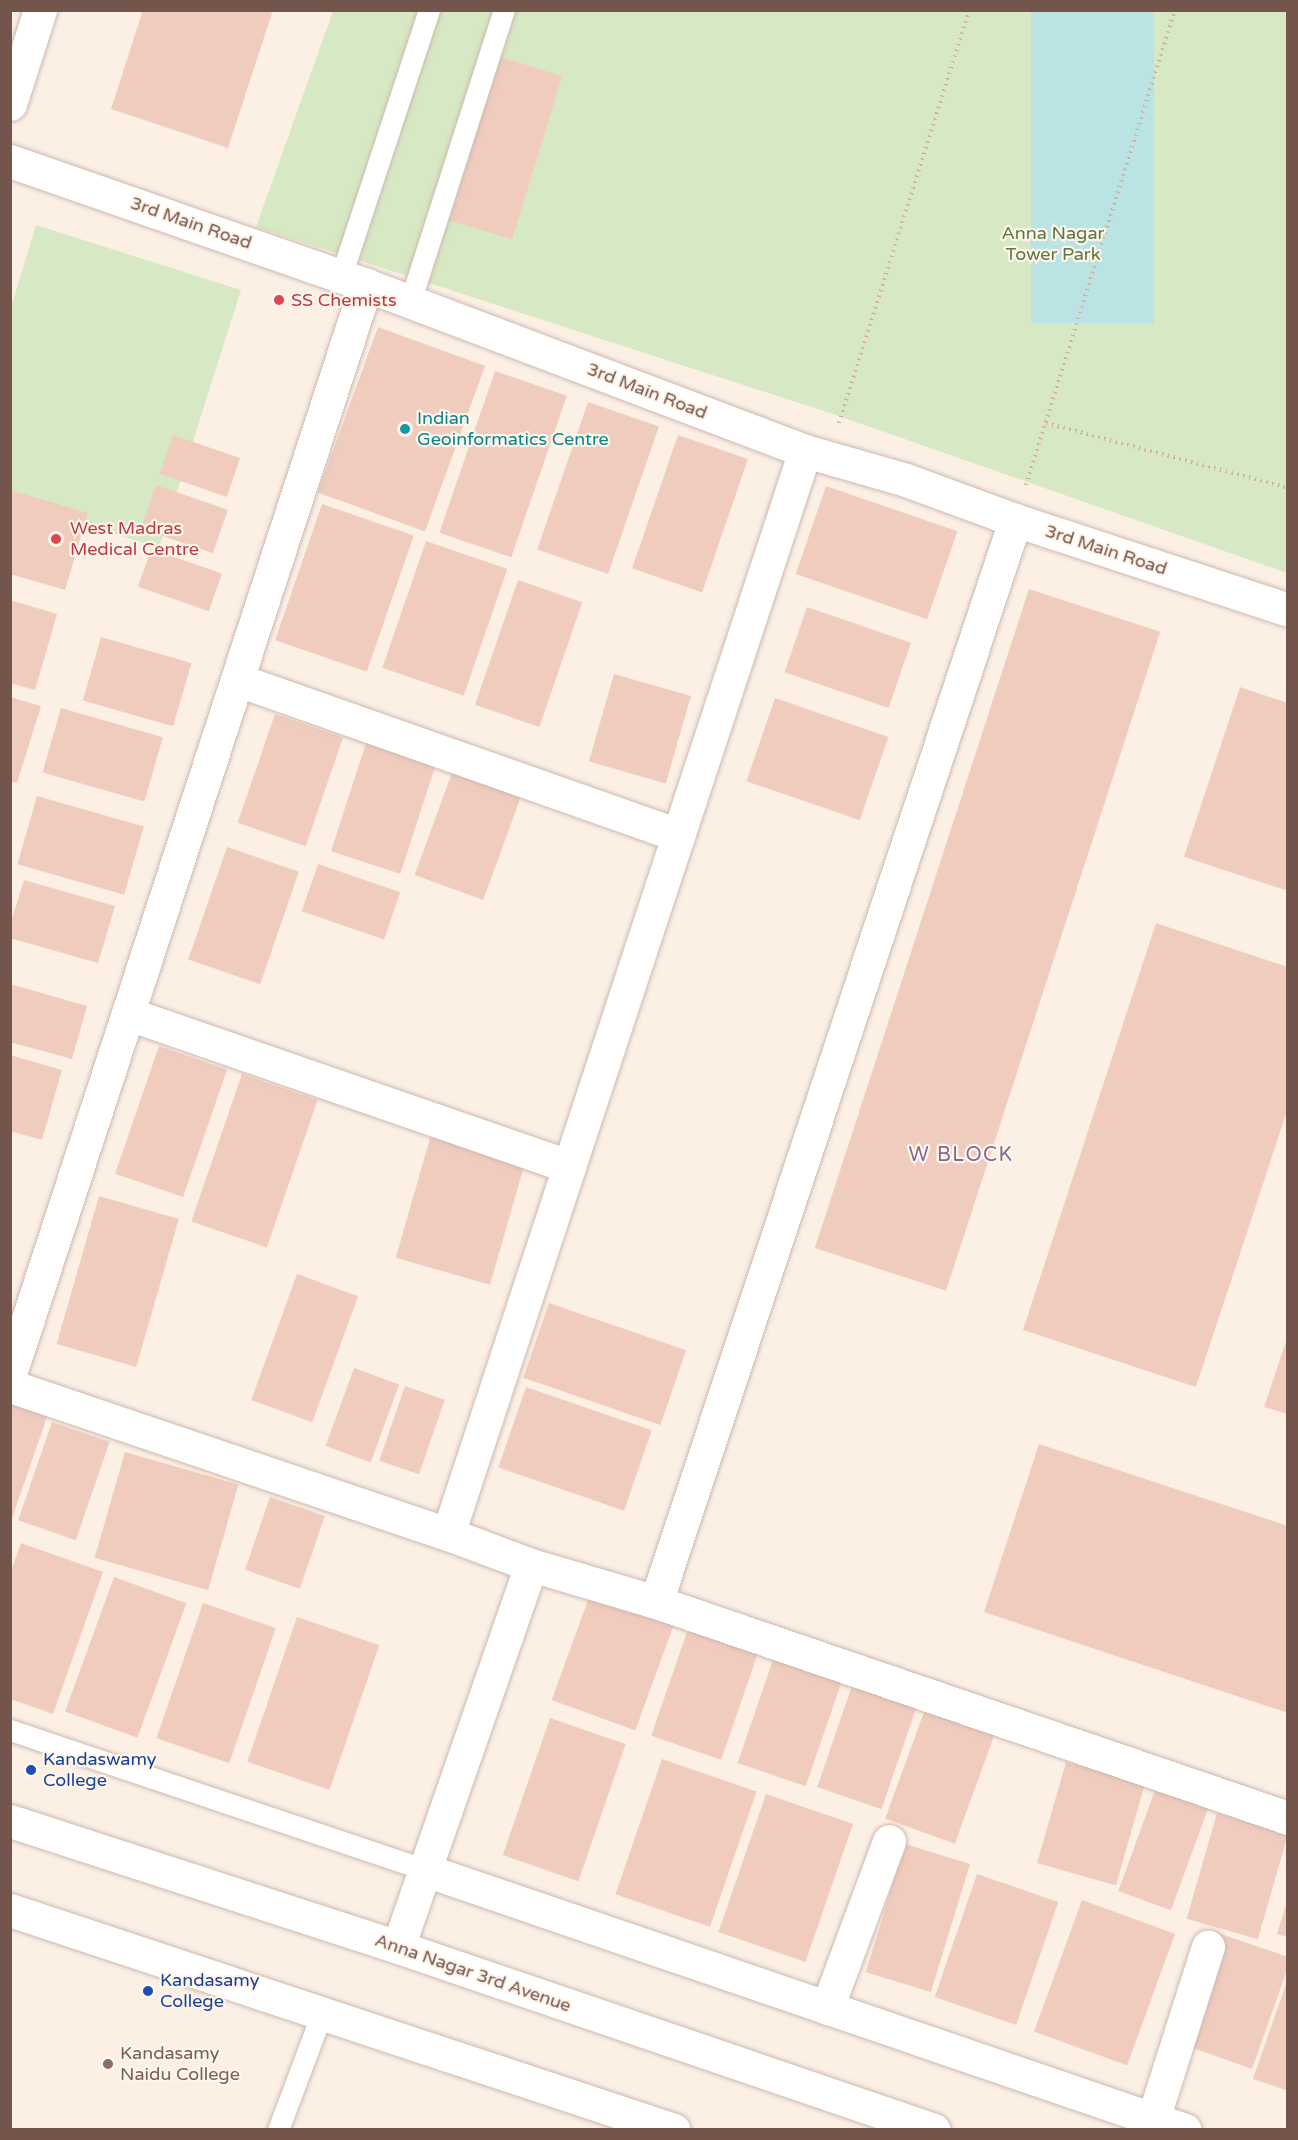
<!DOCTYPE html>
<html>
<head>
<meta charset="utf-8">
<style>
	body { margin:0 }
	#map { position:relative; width:1298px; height:2140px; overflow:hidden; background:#fcf0e5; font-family:"Varela Round",sans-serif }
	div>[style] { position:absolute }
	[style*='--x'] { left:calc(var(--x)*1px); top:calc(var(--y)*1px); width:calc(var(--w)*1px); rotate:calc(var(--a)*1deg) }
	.green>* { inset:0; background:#d7e9c4 }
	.water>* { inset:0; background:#bae3e4; transform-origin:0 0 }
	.building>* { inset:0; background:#f0ccbe; transform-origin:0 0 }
	.path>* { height:4px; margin-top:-2px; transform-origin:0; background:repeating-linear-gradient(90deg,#d5afa1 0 1.5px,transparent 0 6px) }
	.roads { filter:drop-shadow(0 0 2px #cfb9af) drop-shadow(0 0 2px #cfb9af) }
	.service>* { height:21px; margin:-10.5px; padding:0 10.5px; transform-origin:10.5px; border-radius:10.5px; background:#fff }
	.minor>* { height:33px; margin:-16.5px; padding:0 16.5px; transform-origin:16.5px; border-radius:16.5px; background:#fff }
	.secondary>* { height:33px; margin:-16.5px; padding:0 16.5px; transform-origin:16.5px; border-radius:16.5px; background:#fff }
	.dots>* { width:16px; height:16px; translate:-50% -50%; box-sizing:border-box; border:3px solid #fef5eb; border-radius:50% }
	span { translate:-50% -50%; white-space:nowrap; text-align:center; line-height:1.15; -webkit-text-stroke:4.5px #fef5eb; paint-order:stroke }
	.street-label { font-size:18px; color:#74554b }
	.park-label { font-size:18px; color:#5a7943 }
	.health-label { font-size:18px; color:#be3a42 }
	.left { translate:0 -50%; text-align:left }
	.culture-label { font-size:18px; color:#0d838f }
	.transit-label { font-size:18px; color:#164399 }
	.education-label { font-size:18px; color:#785e54 }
	.neighbourhood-label { font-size:20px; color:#816797; letter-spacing:1.5px }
	.frame { position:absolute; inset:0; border:12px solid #74554b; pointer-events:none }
</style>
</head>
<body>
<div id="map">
	<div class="green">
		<i style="clip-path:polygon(333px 11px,1287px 11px,1287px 573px,833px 414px,256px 227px)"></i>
		<i style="clip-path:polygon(36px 225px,241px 290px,159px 548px,11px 501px,11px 307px)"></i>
	</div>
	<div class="water">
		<i style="left:1031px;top:11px;width:123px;height:312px"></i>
	</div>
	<div class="building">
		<i style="clip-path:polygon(143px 10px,273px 10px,228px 148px,111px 109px)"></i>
		<i style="left:500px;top:57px;width:65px;height:171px;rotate:17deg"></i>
		<i style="left:378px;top:327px;width:114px;height:176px;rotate:20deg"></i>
		<i style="left:495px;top:371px;width:76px;height:171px;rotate:19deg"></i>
		<i style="left:588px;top:402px;width:75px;height:156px;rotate:19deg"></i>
		<i style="left:173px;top:435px;width:71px;height:41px;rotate:19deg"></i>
		<i style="left:678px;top:435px;width:74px;height:141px;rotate:19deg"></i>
		<i style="left:156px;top:485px;width:76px;height:46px;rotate:19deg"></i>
		<i style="left:826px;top:486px;width:139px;height:93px;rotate:19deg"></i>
		<i style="clip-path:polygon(10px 490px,88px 513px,65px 590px,10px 574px)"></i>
		<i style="left:322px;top:504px;width:97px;height:144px;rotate:19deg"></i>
		<i style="left:426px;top:541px;width:86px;height:134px;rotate:19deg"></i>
		<i style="left:151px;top:549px;width:75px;height:40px;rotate:19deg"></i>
		<i style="left:518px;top:580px;width:68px;height:132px;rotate:19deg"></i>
		<i style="left:1029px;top:589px;width:138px;height:693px;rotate:18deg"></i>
		<i style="clip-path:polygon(10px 600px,57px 614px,35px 690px,10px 683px)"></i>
		<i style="left:807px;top:607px;width:110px;height:69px;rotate:19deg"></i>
		<i style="left:101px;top:637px;width:94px;height:66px;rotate:16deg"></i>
		<i style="left:614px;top:674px;width:80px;height:91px;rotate:16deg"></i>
		<i style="clip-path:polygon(1240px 687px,1288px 703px,1288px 891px,1184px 857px)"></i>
		<i style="clip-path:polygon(10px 697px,41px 706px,17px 783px,10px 781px)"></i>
		<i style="left:775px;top:698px;width:120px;height:88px;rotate:19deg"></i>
		<i style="left:61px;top:708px;width:106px;height:67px;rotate:16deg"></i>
		<i style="left:275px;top:714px;width:72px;height:115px;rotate:19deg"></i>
		<i style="left:368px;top:737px;width:73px;height:120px;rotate:18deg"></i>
		<i style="left:454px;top:767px;width:73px;height:115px;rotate:20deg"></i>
		<i style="left:37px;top:796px;width:111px;height:71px;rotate:16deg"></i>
		<i style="left:227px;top:847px;width:76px;height:119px;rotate:19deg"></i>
		<i style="left:318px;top:864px;width:87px;height:50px;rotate:19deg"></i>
		<i style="clip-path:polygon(24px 880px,115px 906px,98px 963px,10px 938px,10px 925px)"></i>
		<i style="clip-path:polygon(1156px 923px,1288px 967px,1288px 1108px,1196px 1387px,1023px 1330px)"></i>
		<i style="clip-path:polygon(10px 984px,87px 1006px,72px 1059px,10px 1042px)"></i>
		<i style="left:159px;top:1046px;width:72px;height:135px;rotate:19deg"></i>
		<i style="clip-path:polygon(10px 1055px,62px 1070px,42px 1140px,10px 1131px)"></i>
		<i style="left:242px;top:1074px;width:80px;height:156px;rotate:19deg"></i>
		<i style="left:433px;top:1128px;width:98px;height:135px;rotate:16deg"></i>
		<i style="left:99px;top:1196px;width:83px;height:154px;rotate:16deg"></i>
		<i style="left:297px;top:1274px;width:65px;height:134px;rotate:20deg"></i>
		<i style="left:549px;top:1303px;width:145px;height:79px;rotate:19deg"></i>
		<i style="clip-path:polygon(1287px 1338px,1288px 1338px,1288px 1414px,1264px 1407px)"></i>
		<i style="left:354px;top:1368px;width:48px;height:83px;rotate:20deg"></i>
		<i style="left:405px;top:1386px;width:42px;height:79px;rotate:19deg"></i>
		<i style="left:526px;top:1387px;width:133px;height:85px;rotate:19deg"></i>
		<i style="clip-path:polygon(10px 1404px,47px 1417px,11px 1521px,10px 1521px)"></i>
		<i style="left:52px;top:1422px;width:61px;height:104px;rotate:19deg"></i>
		<i style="clip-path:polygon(1039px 1444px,1288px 1526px,1288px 1713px,984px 1612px)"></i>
		<i style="left:125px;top:1452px;width:118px;height:110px;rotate:16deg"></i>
		<i style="left:270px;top:1497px;width:58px;height:77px;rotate:19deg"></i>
		<i style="clip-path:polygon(21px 1543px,103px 1572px,53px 1714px,10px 1699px,10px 1574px)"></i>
		<i style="left:114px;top:1577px;width:77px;height:143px;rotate:20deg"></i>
		<i style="left:591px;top:1592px;width:89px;height:115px;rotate:20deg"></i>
		<i style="left:203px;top:1603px;width:77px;height:143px;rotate:19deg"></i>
		<i style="left:297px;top:1617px;width:87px;height:153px;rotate:19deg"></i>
		<i style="left:689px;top:1626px;width:74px;height:116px;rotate:19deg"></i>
		<i style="left:774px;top:1657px;width:72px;height:112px;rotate:19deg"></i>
		<i style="left:853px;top:1683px;width:68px;height:110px;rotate:19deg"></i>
		<i style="left:928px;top:1701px;width:74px;height:125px;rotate:20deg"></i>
		<i style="left:550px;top:1718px;width:80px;height:145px;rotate:19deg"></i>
		<i style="left:662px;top:1759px;width:100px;height:143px;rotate:19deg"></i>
		<i style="left:1066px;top:1762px;width:82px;height:105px;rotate:16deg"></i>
		<i style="left:1158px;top:1782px;width:56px;height:116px;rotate:20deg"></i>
		<i style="left:766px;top:1794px;width:92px;height:146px;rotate:19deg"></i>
		<i style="left:1217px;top:1813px;width:74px;height:110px;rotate:16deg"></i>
		<i style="left:905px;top:1844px;width:68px;height:134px;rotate:17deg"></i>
		<i style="left:977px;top:1874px;width:86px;height:130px;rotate:19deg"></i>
		<i style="left:1082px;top:1900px;width:99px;height:140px;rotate:20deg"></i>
		<i style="clip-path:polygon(1287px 1901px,1288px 1901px,1288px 1937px,1277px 1934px)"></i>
		<i style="clip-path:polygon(1221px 1934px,1288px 1957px,1288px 1967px,1252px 2069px,1182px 2044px)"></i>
		<i style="clip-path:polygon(1288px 1978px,1288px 2091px,1253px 2079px)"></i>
	</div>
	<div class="path">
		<i style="--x:839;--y:423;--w:433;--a:-72.5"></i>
		<i style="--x:1046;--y:423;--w:251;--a:15"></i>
		<i style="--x:1026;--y:485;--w:498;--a:-72.6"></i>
	</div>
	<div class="roads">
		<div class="service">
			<i style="--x:341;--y:276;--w:280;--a:-71.7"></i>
			<i style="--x:410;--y:302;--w:307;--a:-72.2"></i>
			<i style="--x:10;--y:1730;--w:438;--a:18.6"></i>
			<i style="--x:278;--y:2130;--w:125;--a:-69.4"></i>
		</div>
		<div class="minor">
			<i style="--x:10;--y:161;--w:377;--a:19.2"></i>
			<i style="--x:366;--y:285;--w:469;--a:20.7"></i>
			<i style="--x:805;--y:451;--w:105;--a:16"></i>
			<i style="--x:906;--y:480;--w:116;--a:20.2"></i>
			<i style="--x:1015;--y:520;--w:287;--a:18.2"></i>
			<i style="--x:238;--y:680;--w:467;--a:19.4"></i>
			<i style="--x:129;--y:1014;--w:466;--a:19.1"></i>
			<i style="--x:10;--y:1374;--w:1146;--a:-71.9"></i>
			<i style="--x:10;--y:1386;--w:462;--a:18.7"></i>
			<i style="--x:448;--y:1534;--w:89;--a:20.5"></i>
			<i style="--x:531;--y:1565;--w:130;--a:16.5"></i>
			<i style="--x:656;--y:1602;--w:668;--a:18.87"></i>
			<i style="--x:448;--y:1534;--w:1140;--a:-71.76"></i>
			<i style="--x:656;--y:1602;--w:1140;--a:-71.64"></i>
			<i style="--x:425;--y:1870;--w:803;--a:18.89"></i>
			<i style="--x:398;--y:1947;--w:404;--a:-70.8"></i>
			<i style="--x:827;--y:2008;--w:178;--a:-69.6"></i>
			<i style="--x:1153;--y:2119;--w:181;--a:-72.3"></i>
		</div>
		<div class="secondary">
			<i style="--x:10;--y:104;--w:99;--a:-72.3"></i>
			<i style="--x:10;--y:1821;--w:408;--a:18"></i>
			<i style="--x:398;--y:1947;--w:566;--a:18.85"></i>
			<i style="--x:10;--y:1910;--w:699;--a:18.33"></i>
		</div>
	</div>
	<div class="dots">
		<i style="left:279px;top:300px;background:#e0444e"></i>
		<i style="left:405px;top:429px;background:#0f9aa8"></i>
		<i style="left:56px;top:539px;background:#e0444e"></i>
		<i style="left:31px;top:1770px;background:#1a4fb4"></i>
		<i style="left:148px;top:1991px;background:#1a4fb4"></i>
		<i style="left:108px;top:2064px;background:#8d6e63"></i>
	</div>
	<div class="street-label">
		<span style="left:191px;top:223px;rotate:19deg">3rd Main Road</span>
		<span style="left:647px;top:391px;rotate:21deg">3rd Main Road</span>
		<span style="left:1106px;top:550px;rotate:18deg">3rd Main Road</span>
		<span style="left:473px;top:1973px;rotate:19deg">Anna Nagar 3rd Avenue</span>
	</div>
	<div class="park-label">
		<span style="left:1053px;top:244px">Anna Nagar<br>Tower Park</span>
	</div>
	<div class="health-label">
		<span class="left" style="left:291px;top:300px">SS Chemists</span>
		<span class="left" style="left:70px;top:539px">West Madras<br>Medical Centre</span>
	</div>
	<div class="culture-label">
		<span class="left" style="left:417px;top:429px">Indian<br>Geoinformatics Centre</span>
	</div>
	<div class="transit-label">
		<span class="left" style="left:43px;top:1770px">Kandaswamy<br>College</span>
		<span class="left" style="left:160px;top:1991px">Kandasamy<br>College</span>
	</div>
	<div class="education-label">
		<span class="left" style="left:120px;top:2064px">Kandasamy<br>Naidu College</span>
	</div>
	<div class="neighbourhood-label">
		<span style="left:961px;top:1155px">W BLOCK</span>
	</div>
	<div class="frame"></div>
</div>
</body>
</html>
